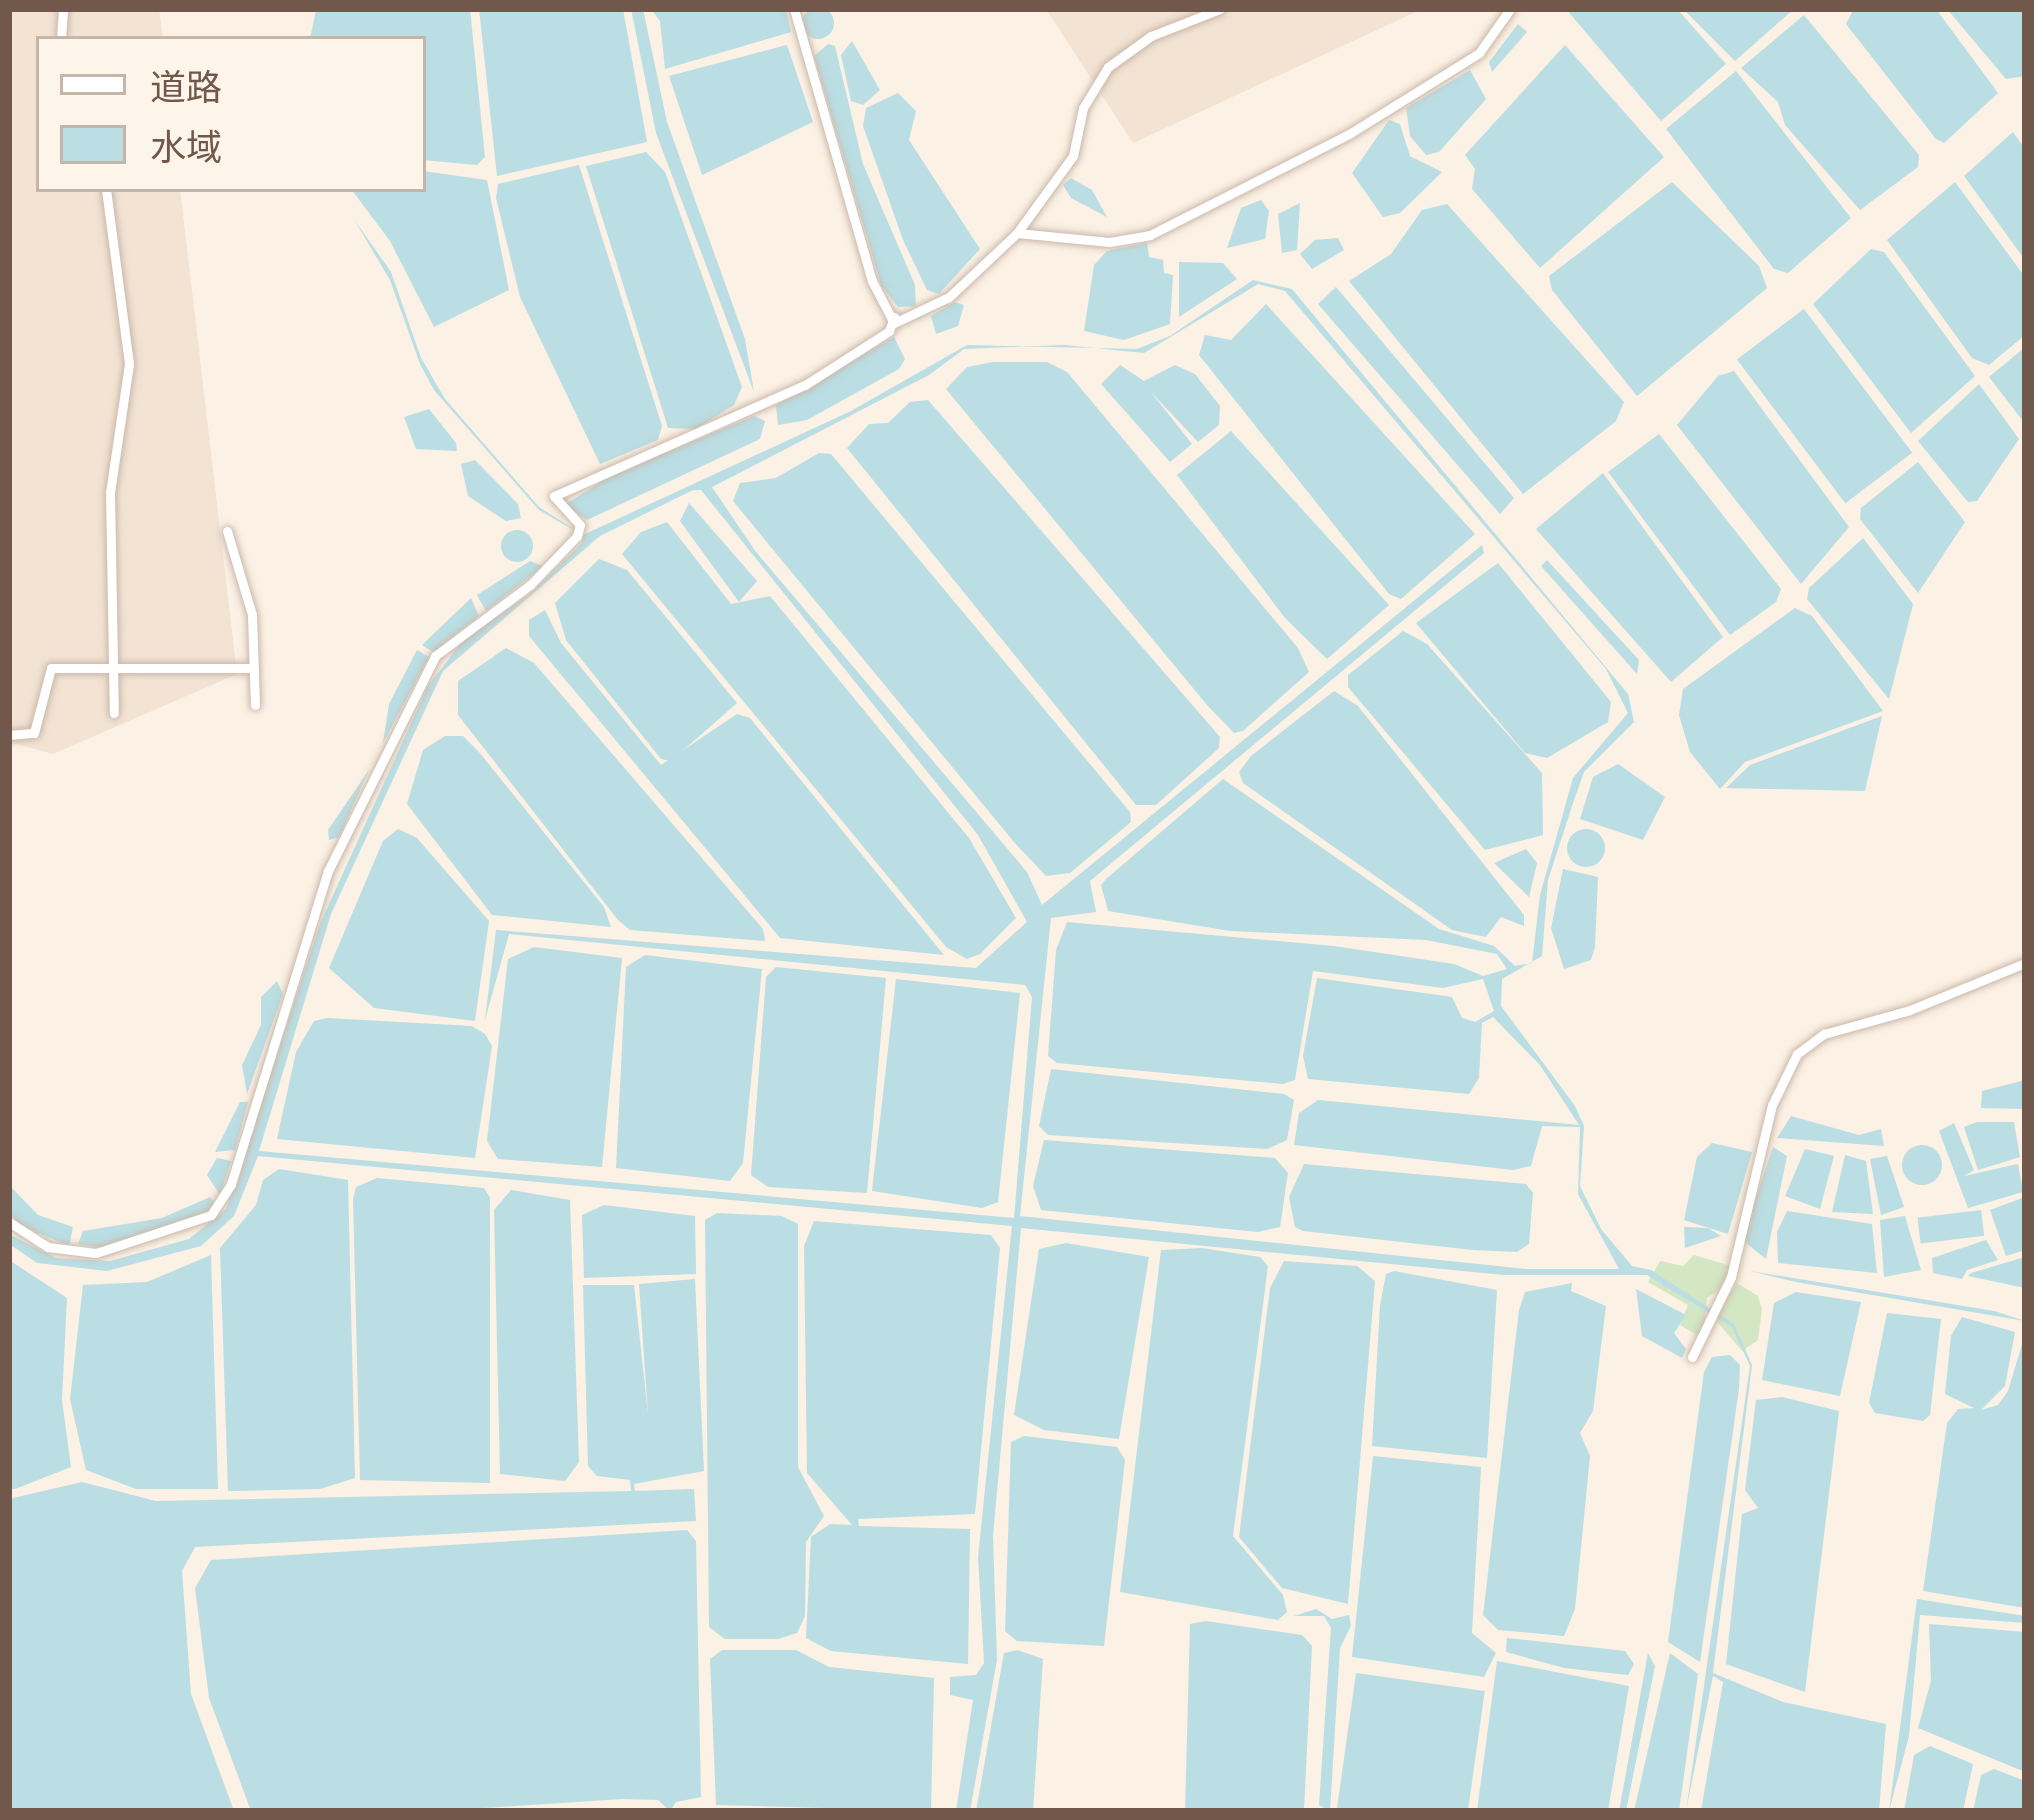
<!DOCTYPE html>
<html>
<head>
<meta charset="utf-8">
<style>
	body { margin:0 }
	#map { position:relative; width:2034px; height:1820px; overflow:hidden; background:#fbf1e4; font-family:"Alegreya Sans","Noto Sans SC",sans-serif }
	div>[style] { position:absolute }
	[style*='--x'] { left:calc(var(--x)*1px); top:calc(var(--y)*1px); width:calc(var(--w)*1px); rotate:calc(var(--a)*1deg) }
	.residential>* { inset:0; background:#f2e3d3 }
	.green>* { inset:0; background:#d3e7c4 }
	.water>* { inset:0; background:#badee3; transform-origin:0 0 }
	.round { border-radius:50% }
	.roads { filter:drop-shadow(0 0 3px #cbb9ab) drop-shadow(0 0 3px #cbb9ab) }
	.minor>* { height:9px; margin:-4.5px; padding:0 4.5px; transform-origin:4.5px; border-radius:4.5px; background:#fff }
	span { translate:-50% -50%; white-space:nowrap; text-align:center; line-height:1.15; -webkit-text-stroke:12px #fef5ea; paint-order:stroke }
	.frame { position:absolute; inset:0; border:12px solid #71584b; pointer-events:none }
	.legend { position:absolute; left:36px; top:36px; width:390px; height:156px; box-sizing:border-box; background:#fef5ea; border:3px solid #c6b6aa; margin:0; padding:15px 21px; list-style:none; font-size:36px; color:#71584b }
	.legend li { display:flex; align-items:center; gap:24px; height:60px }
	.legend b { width:60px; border:3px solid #c6b6aa }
</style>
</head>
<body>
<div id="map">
	<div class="residential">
		<i style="clip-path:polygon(9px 9px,159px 9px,163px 39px,39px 39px,39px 189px,180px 189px,237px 674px,53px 754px,9px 742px)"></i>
		<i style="clip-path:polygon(1046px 9px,1422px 9px,1133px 143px)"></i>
	</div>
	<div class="green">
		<i style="clip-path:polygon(1694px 1255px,1731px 1266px,1722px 1288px,1707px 1298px,1703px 1339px,1680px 1325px,1688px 1305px,1648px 1282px,1660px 1261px,1683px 1266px)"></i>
		<i style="clip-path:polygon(1737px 1283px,1758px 1296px,1762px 1309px,1758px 1340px,1742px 1351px,1714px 1318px)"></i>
	</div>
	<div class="water">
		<i class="round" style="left:802px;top:7px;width:32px;height:32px"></i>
		<i style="clip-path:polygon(470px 9px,485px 157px,477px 165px,423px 160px,423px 39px,310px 39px,316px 10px)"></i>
		<i style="clip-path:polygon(479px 9px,623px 9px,647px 142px,497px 176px)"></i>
		<i style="clip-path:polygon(631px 9px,643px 9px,667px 122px,745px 339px,754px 392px,656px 133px)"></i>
		<i style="clip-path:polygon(651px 9px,786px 9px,791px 32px,665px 69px,660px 21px)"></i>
		<i style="clip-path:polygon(1677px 9px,1726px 64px,1661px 121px,1566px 9px)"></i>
		<i style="clip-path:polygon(1683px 9px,1794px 9px,1735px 61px)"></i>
		<i style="clip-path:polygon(1854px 9px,1936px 9px,1998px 93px,1944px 143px,1936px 139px,1846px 24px)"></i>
		<i style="clip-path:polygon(1947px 9px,2025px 9px,2025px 76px,2006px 79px)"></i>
		<i style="clip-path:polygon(1804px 15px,1919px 155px,1918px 167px,1860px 210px,1785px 125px,1778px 102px,1741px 68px)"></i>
		<i style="clip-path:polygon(1518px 24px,1527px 32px,1492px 72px,1489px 62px)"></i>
		<i style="clip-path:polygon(852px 41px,880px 90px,863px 105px,851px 101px,841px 55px)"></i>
		<i style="clip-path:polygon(828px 44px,835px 46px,863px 164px,915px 285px,916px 306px,898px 307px,881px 285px,814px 56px)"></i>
		<i style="clip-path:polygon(787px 45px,813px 122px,702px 175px,669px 76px)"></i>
		<i style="clip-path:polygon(1565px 45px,1664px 157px,1540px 268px,1472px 189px,1475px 169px,1465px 155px)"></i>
		<i style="clip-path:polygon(1470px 70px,1486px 99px,1439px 152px,1426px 155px,1410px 136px,1406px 108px)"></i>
		<i style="clip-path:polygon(1736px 71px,1851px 218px,1788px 273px,1774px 269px,1666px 129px)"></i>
		<i style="clip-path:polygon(898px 93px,916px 111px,909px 140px,980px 249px,939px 294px,927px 290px,903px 240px,863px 126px,866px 108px)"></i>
		<i style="clip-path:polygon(1389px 120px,1400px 124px,1410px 156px,1442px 172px,1400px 213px,1383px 217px,1352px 173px)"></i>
		<i style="clip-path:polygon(2013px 132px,2025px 149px,2025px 260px,1964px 176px)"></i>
		<i style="clip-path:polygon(646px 152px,665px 172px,742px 387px,734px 405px,696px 429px,668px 428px,586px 166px)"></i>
		<i style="clip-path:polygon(579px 165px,662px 426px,658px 440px,600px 464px,520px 297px,496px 198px,498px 184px)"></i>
		<i style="clip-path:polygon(423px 171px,487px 180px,509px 290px,434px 327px,390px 241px,351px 189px,423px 189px)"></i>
		<i style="clip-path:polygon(1071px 178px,1092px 190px,1107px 217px,1071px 198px,1063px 185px)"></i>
		<i style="clip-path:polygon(1672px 182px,1759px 266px,1767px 288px,1637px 396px,1552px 290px,1549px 276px)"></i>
		<i style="clip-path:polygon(1955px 182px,2025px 277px,2025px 335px,1989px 365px,1972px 358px,1887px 240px)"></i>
		<i style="clip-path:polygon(1261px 200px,1269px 211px,1265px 239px,1227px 248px,1241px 208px)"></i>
		<i style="clip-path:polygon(1300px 203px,1297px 250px,1282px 253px,1278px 214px)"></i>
		<i style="clip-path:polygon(1447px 204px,1624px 402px,1616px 421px,1523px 494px,1349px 281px,1391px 254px,1422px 210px)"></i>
		<i style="clip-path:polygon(evenodd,355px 221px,391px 272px,421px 358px,445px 399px,539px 507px,583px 535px,851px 411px,967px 345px,1137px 349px,1170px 336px,1253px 280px,1292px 289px,1628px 694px,1634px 722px,1584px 772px,1574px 800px,1548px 880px,1542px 956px,1502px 979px,1501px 1006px,1575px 1106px,1584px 1126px,1580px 1186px,1601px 1229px,1632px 1266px,1651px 1270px,1734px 1324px,1752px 1365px,1713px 1673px,1783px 1702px,1886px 1724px,1879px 1811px,1701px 1811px,1723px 1682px,1713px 1676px,1686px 1811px,1750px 1366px,1732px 1327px,1647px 1275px,1504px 1275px,1021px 1228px,993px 1536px,997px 1660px,970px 1811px,956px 1811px,973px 1700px,950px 1695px,950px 1677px,976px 1675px,984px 1663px,978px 1557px,1012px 1226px,258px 1156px,234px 1216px,201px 1246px,107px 1271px,37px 1263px,9px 1244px,9px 1234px,56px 1258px,110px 1261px,189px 1239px,226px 1209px,320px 924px,428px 686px,464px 639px,530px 594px,582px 543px,582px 535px,539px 510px,434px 390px,420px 364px,390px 280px,355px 221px,1258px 284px,1285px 291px,1606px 669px,1628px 713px,1573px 778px,1540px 895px,1532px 963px,1515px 966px,1494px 946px,1439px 929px,1223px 779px,1106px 879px,1101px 885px,1108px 911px,1230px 931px,1426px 940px,1497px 954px,1507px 969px,1483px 976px,1454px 964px,1334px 946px,1067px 922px,1056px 950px,1048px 1056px,1057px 1063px,1283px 1084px,1295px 1080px,1313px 971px,1443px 988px,1483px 979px,1494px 1011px,1475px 1022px,1462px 1018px,1452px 997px,1317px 978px,1303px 1056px,1308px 1079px,1469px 1094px,1479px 1078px,1482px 1023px,1493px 1017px,1540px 1065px,1579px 1125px,1318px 1100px,1299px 1113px,1294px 1145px,1513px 1170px,1531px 1166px,1542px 1126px,1580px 1127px,1578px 1194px,1619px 1269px,1526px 1269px,1020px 1216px,1051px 918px,1096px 912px,1090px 881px,1484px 553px,1482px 545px,1042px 905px,1027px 872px,756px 552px,712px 487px,929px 375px,964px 349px,1064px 345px,1144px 353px,1258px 284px,355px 221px,693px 490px,701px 490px,978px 835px,1027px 922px,976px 968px,496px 930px,485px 1020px,509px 934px,1025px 985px,1032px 997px,1014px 1218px,259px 1151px,331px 914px,443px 671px,600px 536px,693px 490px)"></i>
		<i style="clip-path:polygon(1338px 238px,1344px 250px,1312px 269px,1300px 254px,1315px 240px)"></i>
		<i style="clip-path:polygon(1147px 243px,1149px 257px,1163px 260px,1164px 273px,1173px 275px,1170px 324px,1124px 340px,1084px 331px,1094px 265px,1107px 251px)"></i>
		<i style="clip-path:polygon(1871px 249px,1884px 252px,1975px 376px,1911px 433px,1813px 304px)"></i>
		<i style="clip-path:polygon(1179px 262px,1223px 263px,1237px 279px,1179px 317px)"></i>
		<i style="clip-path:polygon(1336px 287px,1514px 498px,1500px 514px,1318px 304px)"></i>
		<i style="clip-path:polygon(954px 302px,964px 305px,958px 326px,936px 334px,931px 316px)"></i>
		<i style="clip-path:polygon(1266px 304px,1475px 534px,1401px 599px,1389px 594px,1199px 355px,1205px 335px,1231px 340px)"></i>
		<i style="left:1804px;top:309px;width:180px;height:84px;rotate:53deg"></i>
		<i style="clip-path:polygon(894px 337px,905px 359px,899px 369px,807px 420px,778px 425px,776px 405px)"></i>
		<i style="clip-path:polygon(2025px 347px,2025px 421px,2023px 421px,1989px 377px)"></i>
		<i style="clip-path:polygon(993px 362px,1047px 362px,1067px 372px,1298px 648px,1309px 672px,1243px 731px,1234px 733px,1207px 705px,946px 389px,967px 367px)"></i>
		<i style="clip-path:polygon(1120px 365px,1144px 381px,1175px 365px,1195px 374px,1220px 406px,1219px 425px,1198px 442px,1150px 391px,1192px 444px,1170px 462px,1101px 384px)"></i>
		<i style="clip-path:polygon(1734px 371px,1849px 527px,1801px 584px,1677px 425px,1718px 376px)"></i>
		<i style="clip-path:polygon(1979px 384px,2019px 439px,1977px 501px,1968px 502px,1918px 441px)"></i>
		<i style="clip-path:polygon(928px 400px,1220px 737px,1219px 748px,1156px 805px,1136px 805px,847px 448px,869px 424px,888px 423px,910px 402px)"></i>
		<i style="clip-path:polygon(429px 409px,456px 443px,457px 451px,416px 449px,404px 417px)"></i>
		<i style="clip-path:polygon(754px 416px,765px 421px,760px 439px,587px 520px,564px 505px,614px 474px)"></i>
		<i style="clip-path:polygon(1231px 431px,1389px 605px,1327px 659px,1285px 618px,1177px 475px)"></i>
		<i style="clip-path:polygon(1659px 434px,1781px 589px,1776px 602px,1730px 635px,1608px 472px)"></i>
		<i style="clip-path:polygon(819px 453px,831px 454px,1130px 812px,1131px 822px,1070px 873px,1046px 876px,1014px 842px,733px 501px,740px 483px,776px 478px)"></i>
		<i style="clip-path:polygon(475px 460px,518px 504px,521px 518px,506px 521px,468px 496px,461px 464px)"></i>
		<i style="clip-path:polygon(1918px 462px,1965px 522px,1918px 593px,1860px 519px,1861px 508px)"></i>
		<i style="clip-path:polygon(1603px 473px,1723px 637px,1671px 682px,1536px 529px)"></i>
		<i style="clip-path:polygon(689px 503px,757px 581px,739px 602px,680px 521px)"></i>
		<i style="clip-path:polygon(667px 522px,731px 604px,770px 596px,969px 838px,1016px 918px,980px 954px,967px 959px,946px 947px,622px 554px,641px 532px)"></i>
		<i class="round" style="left:501px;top:530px;width:32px;height:32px"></i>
		<i style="clip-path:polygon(1863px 538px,1913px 604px,1889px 699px,1807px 599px,1809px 588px)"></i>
		<i style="clip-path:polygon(599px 559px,627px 570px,737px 703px,671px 761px,661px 759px,566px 640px,555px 603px)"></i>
		<i style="clip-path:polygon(1547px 560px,1639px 660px,1637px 674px,1541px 566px)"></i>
		<i style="clip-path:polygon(530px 561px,543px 566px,486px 611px,477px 595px)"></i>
		<i style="clip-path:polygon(1498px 563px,1611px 702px,1608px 722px,1547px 758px,1525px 753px,1416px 623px)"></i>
		<i style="clip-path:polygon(471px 598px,479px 616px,433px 652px,422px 645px)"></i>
		<i style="clip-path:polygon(1795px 608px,1812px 616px,1883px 711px,1745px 762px,1720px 789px,1690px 752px,1679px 715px,1683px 689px)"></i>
		<i style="clip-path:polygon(545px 610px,561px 643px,661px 765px,737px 714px,750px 718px,944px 955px,780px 938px,529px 636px,529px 620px)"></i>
		<i style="clip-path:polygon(1403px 631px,1427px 644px,1542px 773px,1543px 835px,1485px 850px,1348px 687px,1348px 675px)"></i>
		<i style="clip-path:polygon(506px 648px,534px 663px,763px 929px,765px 941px,630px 930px,618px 920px,458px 715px,458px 681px)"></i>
		<i style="clip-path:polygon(417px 650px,429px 657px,383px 743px,389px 704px)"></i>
		<i style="clip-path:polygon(1334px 691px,1358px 706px,1524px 915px,1524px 926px,1501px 917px,1486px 937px,1452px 930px,1243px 783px,1239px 772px,1251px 756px)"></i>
		<i style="clip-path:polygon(1882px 716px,1865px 791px,1726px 788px,1750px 765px)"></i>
		<i style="clip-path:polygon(445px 736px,463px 736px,479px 752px,604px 907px,611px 927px,492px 915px,407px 804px,423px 750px)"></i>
		<i style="clip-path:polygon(1618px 764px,1665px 797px,1643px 840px,1580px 819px,1593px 777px)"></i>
		<i style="clip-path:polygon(369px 770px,339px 837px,329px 840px,328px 830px)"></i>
		<i style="clip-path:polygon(398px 829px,417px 838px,489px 921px,475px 1021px,374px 1008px,329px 968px,383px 841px)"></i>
		<i class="round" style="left:1567px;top:829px;width:38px;height:38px"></i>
		<i style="clip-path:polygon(1526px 849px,1537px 863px,1529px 897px,1494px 863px)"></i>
		<i style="clip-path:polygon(1563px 869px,1598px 877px,1595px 947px,1591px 960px,1564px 969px,1551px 928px)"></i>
		<i style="clip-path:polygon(534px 947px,622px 958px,602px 1167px,498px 1159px,487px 1141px,508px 959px)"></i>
		<i style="clip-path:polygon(645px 955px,762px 969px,743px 1163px,730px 1181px,616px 1168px,626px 967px)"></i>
		<i style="clip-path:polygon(776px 967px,886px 978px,867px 1193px,768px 1187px,751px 1175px,766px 977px)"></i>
		<i style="clip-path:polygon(896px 979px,1020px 993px,998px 1202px,982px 1208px,872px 1191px)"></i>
		<i style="clip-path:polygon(277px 981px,283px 994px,247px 1094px,242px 1065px,261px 1025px,261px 997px)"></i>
		<i style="clip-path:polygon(327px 1018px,472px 1026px,485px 1034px,492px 1046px,475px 1158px,277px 1139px,296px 1052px,314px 1021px)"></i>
		<i style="clip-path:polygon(1051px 1069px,1284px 1094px,1294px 1100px,1287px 1140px,1267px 1149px,1048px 1135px,1039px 1126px)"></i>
		<i style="clip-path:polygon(2025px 1080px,2025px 1109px,1981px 1108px,1982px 1091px)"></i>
		<i style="clip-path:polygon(240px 1102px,248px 1102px,235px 1150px,215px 1152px)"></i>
		<i style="clip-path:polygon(1791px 1116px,1859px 1135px,1881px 1129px,1884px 1146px,1777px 1138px)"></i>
		<i style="clip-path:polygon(1977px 1122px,2014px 1122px,2020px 1157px,1978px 1170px,1964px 1127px)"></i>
		<i style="clip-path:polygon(1954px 1123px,1974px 1170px,1964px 1176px,2018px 1164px,2023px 1192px,1968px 1208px,1939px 1131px)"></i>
		<i style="clip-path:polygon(1044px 1140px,1275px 1158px,1288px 1173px,1280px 1227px,1258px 1232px,1041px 1210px,1033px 1186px)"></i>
		<i style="clip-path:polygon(1712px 1143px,1752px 1152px,1728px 1234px,1684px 1220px,1697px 1157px)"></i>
		<i class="round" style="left:1902px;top:1145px;width:40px;height:40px"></i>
		<i style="clip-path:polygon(1773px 1147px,1787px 1156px,1766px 1259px,1742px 1240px)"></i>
		<i style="clip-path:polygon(1805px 1149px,1834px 1156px,1820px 1209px,1785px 1196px)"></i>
		<i style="clip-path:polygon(1845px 1155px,1866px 1161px,1873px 1214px,1832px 1212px)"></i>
		<i style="clip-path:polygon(1887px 1156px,1904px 1207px,1881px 1215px,1870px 1159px)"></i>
		<i style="clip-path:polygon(217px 1158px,231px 1161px,220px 1195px,207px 1175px)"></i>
		<i style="clip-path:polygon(1304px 1164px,1526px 1184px,1533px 1193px,1529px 1244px,1517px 1252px,1473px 1250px,1303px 1231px,1295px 1227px,1289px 1197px)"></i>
		<i style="clip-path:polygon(279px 1169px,348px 1180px,355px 1478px,320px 1489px,228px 1491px,220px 1248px,256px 1205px,263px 1180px)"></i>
		<i style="clip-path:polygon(377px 1178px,484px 1188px,490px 1198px,490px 1483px,360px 1480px,353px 1199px,356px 1187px)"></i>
		<i style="clip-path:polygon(9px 1185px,38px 1215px,73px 1227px,69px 1246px,22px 1226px,9px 1213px)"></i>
		<i style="clip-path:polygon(511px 1190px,570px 1200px,579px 1462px,565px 1481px,500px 1474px,494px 1210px)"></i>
		<i style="clip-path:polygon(210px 1197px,216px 1204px,208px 1211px,105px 1248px,78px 1244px,83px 1231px,162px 1218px)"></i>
		<i style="clip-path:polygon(2025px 1197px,2025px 1250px,2006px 1256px,1990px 1210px)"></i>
		<i style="clip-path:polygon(604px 1205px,695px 1216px,696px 1274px,584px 1278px,582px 1215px)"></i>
		<i style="left:1981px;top:1210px;width:26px;height:64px;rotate:83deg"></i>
		<i style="clip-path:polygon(1787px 1211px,1872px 1224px,1877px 1273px,1778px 1263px,1777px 1232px)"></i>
		<i style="clip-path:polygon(717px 1213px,782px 1216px,798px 1224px,798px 1467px,824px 1516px,806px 1542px,805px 1616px,797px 1633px,778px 1639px,725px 1639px,709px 1627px,705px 1220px)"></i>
		<i style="clip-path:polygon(1905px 1216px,1921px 1270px,1884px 1277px,1880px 1220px)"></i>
		<i style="clip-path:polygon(814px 1221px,991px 1235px,1000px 1248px,975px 1514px,858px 1519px,859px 1526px,970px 1529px,968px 1664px,831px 1651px,806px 1638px,811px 1537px,830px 1524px,852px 1525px,807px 1473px,804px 1246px)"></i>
		<i style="clip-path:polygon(1684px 1227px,1708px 1228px,1721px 1236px,1685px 1248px)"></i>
		<i style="clip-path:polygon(1986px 1240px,1998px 1260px,1967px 1270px,1962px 1279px,1933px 1273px,1932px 1258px)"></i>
		<i style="clip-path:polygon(1066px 1243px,1149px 1257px,1119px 1439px,1044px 1430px,1014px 1415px,1039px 1249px)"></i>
		<i style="clip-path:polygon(1202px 1248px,1260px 1257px,1268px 1266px,1233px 1536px,1283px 1595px,1287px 1612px,1278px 1620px,1120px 1592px,1161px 1250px)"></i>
		<i style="clip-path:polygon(211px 1255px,218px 1489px,136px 1489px,86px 1470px,70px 1399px,83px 1285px,147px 1282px)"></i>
		<i style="clip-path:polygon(2025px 1257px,2025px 1288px,1968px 1276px,1971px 1273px)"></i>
		<i style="clip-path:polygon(9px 1260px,67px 1298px,62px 1400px,71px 1467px,15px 1489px,9px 1489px)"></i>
		<i style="clip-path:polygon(1284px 1261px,1357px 1266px,1375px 1281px,1348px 1604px,1282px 1588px,1239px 1537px,1270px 1288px)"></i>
		<i style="clip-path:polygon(1394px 1271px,1497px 1290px,1487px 1458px,1372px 1446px,1380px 1305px,1386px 1274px)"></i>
		<i style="clip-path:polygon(1750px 1271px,1994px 1311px,2025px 1321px,1796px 1282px)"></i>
		<i style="clip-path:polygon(695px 1279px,704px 1471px,634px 1484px,635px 1491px,694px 1489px,696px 1521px,195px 1547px,182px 1571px,191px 1694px,234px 1811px,9px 1811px,9px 1499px,82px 1482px,156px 1501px,631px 1491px,630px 1480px,597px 1476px,588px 1466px,583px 1285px,634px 1285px,648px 1415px,639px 1284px)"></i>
		<i style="clip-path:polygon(1572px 1283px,1571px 1291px,1606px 1306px,1593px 1411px,1580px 1433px,1590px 1456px,1575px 1609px,1564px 1636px,1498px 1630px,1483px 1615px,1519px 1310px,1525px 1292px)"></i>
		<i style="clip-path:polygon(1636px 1289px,1686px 1315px,1674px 1333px,1686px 1349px,1682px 1358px,1642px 1336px)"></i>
		<i style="clip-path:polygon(1796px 1292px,1861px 1302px,1840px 1396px,1762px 1380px,1774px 1303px)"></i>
		<i style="clip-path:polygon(1887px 1313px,1941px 1319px,1930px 1415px,1923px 1421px,1875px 1413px,1869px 1403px)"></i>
		<i style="clip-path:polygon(1962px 1317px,2015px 1332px,2005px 1386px,1981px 1410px,1998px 1405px,2008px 1391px,2025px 1334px,2025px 1608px,1923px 1591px,1947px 1423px,1958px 1409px,1974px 1408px,1945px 1394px,1951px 1336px)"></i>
		<i style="clip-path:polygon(1730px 1355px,1740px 1365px,1739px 1389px,1700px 1662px,1668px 1642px,1704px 1372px,1712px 1357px)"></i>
		<i style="clip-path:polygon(1782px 1397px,1839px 1411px,1805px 1692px,1726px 1664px,1742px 1514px,1758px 1508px,1745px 1490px,1756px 1400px)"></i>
		<i style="clip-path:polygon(1024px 1436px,1117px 1447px,1125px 1460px,1104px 1646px,1017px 1641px,1005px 1631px,1011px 1442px)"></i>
		<i style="clip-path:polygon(1373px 1456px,1481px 1467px,1472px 1633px,1496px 1653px,1484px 1677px,1352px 1657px)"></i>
		<i style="clip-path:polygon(687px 1530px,696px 1541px,701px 1797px,676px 1802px,670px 1811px,658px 1800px,622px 1799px,437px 1811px,251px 1811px,209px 1698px,195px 1588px,211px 1560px)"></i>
		<i style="clip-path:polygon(1917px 1599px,2025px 1616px,2025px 1623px,1920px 1615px,1909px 1736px,1889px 1811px)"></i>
		<i style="clip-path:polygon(1316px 1609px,1332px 1619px,1349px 1615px,1351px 1626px,1340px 1648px,1330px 1811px,1319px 1805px,1331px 1628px,1324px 1616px,1294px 1616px)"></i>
		<i style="clip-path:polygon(1206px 1621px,1302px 1635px,1312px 1646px,1304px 1811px,1185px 1811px,1190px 1624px)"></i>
		<i style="clip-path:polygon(1929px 1624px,2025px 1632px,2025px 1772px,1918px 1728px,1931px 1681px)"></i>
		<i style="clip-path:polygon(1507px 1638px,1625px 1651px,1634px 1664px,1628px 1675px,1564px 1668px,1506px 1652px)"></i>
		<i style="clip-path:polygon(722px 1650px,796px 1650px,829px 1667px,934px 1678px,931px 1811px,716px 1805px,710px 1659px)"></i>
		<i style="clip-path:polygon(1018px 1650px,1043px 1659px,1033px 1811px,976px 1811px,1004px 1653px)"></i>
		<i style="clip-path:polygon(1648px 1653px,1655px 1666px,1626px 1811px,1619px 1811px)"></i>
		<i style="clip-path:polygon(1670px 1653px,1698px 1674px,1679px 1811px,1634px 1811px)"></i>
		<i style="clip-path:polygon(1497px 1661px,1629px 1686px,1608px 1811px,1477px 1811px)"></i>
		<i style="left:1356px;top:1673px;width:130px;height:139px;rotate:8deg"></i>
		<i style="clip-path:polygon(1930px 1746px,1973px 1764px,1963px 1811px,1904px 1811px,1914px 1755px)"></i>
		<i style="clip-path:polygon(1994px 1769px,2025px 1781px,2025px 1811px,1973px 1811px,1981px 1775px)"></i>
	</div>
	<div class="roads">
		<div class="minor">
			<i style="--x:794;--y:9;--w:283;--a:74"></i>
			<i style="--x:872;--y:281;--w:47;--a:62.4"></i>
			<i style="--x:894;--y:323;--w:61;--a:-25.3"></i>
			<i style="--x:949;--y:297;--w:93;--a:-43.3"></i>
			<i style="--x:1017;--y:233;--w:95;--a:-54"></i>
			<i style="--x:1073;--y:156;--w:49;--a:-78.2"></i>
			<i style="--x:1083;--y:108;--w:48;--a:-58.6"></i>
			<i style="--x:1108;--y:67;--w:53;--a:-35.8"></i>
			<i style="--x:1151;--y:36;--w:74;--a:-21.4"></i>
			<i style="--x:61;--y:39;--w:30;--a:-86"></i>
			<i style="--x:106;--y:189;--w:177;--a:82.5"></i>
			<i style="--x:129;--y:364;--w:129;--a:98.4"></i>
			<i style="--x:110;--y:492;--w:221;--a:89"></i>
			<i style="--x:1017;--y:233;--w:93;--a:5.5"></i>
			<i style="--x:1110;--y:242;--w:41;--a:-9.9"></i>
			<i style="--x:1150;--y:235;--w:223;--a:-26.9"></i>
			<i style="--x:1349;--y:134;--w:153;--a:-31.9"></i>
			<i style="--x:1479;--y:53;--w:54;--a:-54.8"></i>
			<i style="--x:227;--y:531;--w:88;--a:73.4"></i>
			<i style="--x:252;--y:615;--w:90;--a:88.1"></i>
			<i style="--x:9;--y:735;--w:25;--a:-5"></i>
			<i style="--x:34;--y:733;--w:67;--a:-75.3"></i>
			<i style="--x:51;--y:668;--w:200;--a:0"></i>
			<i style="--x:9;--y:1222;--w:46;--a:32.7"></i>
			<i style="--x:48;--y:1247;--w:48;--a:7.1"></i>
			<i style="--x:96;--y:1253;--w:121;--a:-18.3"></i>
			<i style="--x:211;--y:1215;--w:37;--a:-57"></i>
			<i style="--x:231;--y:1184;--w:328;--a:-72.8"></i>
			<i style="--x:328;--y:871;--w:240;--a:-63.5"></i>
			<i style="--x:435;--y:656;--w:119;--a:-36.8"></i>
			<i style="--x:530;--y:585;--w:68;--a:-46.2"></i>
			<i style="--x:577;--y:536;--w:11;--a:-75"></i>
			<i style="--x:580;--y:525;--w:39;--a:-132"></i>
			<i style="--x:554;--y:496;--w:274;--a:-23.9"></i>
			<i style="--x:805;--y:385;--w:100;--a:-32.7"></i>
			<i style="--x:889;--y:331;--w:15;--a:-70"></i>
			<i style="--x:1692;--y:1357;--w:89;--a:-64"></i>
			<i style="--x:1731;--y:1277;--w:177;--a:-76.6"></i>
			<i style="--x:1772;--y:1105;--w:57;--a:-63.9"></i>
			<i style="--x:1797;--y:1054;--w:34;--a:-37"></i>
			<i style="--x:1824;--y:1034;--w:89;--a:-15.6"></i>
			<i style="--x:1910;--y:1010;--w:124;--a:-22.2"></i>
		</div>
	</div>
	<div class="frame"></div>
	<ul class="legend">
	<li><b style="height:15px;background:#fff"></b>道路</li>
	<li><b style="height:33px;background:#badee3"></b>水域</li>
	</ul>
</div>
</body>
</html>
